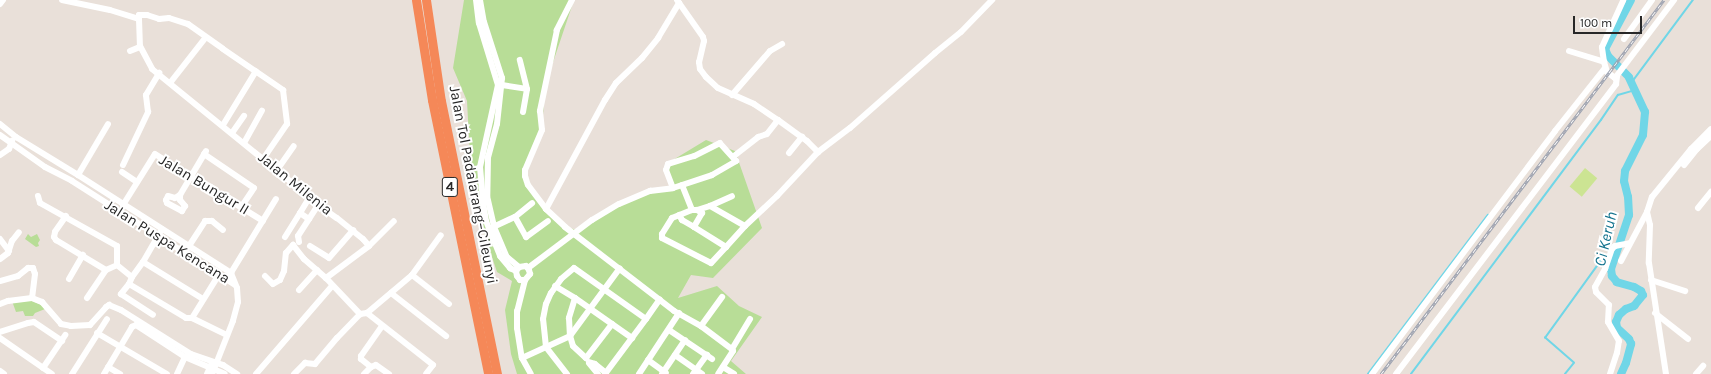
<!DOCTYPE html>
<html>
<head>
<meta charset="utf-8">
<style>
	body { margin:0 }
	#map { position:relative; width:1711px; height:374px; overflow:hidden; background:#e9e0d9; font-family:Karla,sans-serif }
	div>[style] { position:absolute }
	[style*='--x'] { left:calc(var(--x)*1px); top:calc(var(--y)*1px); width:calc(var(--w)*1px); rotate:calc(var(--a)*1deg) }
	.green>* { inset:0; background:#b8dd97 }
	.pitch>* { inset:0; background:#cce493; transform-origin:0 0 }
	.stream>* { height:1.5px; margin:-0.75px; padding:0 0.75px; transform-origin:0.75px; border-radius:0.75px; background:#70d6e7 }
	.river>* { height:8px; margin:-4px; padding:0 4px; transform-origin:4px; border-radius:4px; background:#70d6e7 }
	.minor>* { height:6px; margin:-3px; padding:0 3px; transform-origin:3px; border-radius:3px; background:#fff }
	.highway>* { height:9px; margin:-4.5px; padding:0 4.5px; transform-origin:4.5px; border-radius:4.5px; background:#f58858 }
	.rail>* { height:3px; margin-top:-1.5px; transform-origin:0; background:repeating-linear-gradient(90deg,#fff 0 4.5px,#9ca2b0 0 9px); box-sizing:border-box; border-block:1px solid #9ca2b0 }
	span { translate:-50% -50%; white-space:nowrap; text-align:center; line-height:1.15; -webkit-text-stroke:4px #fff; paint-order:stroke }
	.shield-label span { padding:1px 3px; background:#fff; border:1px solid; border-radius:3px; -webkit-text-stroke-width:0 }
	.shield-label { font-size:14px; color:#272727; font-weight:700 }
	.street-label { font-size:15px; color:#272727 }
	.water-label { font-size:16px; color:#14738e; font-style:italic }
	.scale { position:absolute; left:1573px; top:16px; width:69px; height:18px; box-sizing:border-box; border:2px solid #272727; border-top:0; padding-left:5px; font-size:12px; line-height:14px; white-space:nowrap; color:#272727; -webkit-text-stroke:3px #fff; paint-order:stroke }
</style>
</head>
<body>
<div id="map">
	<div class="green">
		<i style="clip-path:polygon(464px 0,574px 0,545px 86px,542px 130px,525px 170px,536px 198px,566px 227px,577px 230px,624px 200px,671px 187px,668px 163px,706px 140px,735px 151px,762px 228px,713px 278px,691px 275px,678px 298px,717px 286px,739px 306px,762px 317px,731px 361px,746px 374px,517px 374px,511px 354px,505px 310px,512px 281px,497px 272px,482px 227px,471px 174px,467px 101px,453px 68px)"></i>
		<i style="clip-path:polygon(28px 234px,31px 237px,37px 234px,40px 240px,38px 243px,39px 246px,36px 247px,25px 239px)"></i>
		<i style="clip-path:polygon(29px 300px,42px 305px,45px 309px,35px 313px,33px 316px,25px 316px,23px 311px,16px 312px,12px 301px)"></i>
	</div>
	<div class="pitch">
		<i style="left:1585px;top:168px;width:16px;height:24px;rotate:40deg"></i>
	</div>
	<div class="stream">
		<i style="--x:1632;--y:82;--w:102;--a:-53.4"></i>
		<i style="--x:1368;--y:374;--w:199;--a:-53"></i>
		<i style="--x:1411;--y:374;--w:317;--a:-53.2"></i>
		<i style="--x:1601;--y:120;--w:30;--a:-56"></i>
		<i style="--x:1618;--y:95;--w:19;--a:-16"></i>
		<i style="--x:1565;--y:374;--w:14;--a:-51"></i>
		<i style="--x:1574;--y:363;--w:38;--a:-139"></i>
		<i style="--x:1545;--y:338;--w:97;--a:-54.2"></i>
		<i style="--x:1602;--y:259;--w:3;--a:-18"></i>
	</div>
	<div class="river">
		<i style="--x:1621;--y:374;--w:12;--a:-66"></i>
		<i style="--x:1626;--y:363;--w:20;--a:-75"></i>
		<i style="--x:1631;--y:344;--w:5;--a:-112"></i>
		<i style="--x:1629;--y:339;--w:16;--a:-137"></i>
		<i style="--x:1617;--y:328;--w:6;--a:-99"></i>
		<i style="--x:1616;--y:322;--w:8;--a:-67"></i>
		<i style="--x:1619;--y:315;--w:9;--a:-41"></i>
		<i style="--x:1626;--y:309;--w:9;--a:-21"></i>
		<i style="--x:1634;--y:306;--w:14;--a:-51"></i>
		<i style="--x:1643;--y:295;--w:4;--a:-117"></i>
		<i style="--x:1641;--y:291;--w:8;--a:-150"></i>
		<i style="--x:1634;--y:287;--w:18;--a:-164"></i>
		<i style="--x:1617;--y:282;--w:8;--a:-130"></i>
		<i style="--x:1612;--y:276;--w:7;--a:-98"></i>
		<i style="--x:1611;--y:269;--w:57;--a:-71.6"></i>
		<i style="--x:1629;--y:215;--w:18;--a:-93"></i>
		<i style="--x:1628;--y:197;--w:16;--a:-104"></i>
		<i style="--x:1624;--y:181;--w:10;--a:-84"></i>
		<i style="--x:1625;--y:171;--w:40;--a:-63.4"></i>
		<i style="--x:1643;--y:135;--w:23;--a:-85"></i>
		<i style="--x:1645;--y:112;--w:38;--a:-115"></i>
		<i style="--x:1629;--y:77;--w:30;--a:-135"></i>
		<i style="--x:1608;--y:56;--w:8;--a:-113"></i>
		<i style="--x:1605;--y:49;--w:55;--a:-62"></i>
	</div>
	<div class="minor">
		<i style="--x:62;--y:0;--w:49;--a:11.8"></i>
		<i style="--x:110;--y:10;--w:30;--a:17"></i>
		<i style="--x:139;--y:19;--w:27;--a:88"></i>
		<i style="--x:140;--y:46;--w:26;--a:62"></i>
		<i style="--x:152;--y:69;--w:179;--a:39.1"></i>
		<i style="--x:291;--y:182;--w:24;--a:42"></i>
		<i style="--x:309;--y:198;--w:34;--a:36"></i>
		<i style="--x:337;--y:218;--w:33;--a:39"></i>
		<i style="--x:363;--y:239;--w:9;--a:49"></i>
		<i style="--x:369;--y:246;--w:54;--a:143.3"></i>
		<i style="--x:326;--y:278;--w:50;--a:46.6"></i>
		<i style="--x:360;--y:314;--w:7;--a:-8"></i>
		<i style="--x:367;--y:313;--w:59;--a:-40.2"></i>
		<i style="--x:412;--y:275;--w:49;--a:-54.1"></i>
		<i style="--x:476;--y:0;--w:23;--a:83"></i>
		<i style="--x:479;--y:23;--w:65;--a:73"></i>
		<i style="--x:498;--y:85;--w:84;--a:102.4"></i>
		<i style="--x:480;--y:167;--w:35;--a:85"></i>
		<i style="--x:483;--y:202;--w:19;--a:81"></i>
		<i style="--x:486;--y:221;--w:38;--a:68"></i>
		<i style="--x:500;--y:256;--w:16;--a:50"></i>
		<i style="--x:510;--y:268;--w:7;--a:27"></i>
		<i style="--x:516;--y:271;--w:5;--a:79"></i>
		<i style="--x:517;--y:276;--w:5;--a:53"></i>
		<i style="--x:520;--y:280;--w:5;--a:0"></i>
		<i style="--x:525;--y:280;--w:8;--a:-50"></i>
		<i style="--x:530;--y:274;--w:4;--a:-104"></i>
		<i style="--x:529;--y:270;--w:5;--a:-127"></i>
		<i style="--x:526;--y:266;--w:7;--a:172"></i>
		<i style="--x:519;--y:267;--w:5;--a:127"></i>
		<i style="--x:480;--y:0;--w:22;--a:80"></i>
		<i style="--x:484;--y:22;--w:59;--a:72.2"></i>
		<i style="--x:502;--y:78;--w:46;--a:96.2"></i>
		<i style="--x:497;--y:124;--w:34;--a:105"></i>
		<i style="--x:488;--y:157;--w:39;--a:91"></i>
		<i style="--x:487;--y:196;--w:32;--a:77"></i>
		<i style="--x:494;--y:227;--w:33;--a:67"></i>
		<i style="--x:507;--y:257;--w:16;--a:40"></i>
		<i style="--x:572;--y:0;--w:34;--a:117"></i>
		<i style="--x:557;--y:30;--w:83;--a:101.9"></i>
		<i style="--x:540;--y:111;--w:19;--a:84"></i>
		<i style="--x:542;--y:130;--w:43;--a:113"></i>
		<i style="--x:525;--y:170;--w:6;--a:90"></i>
		<i style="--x:525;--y:176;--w:9;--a:72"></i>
		<i style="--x:528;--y:185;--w:30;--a:53"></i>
		<i style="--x:546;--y:209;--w:26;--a:43"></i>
		<i style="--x:565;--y:227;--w:138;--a:37.6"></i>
		<i style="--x:674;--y:311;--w:31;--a:29"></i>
		<i style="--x:701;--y:326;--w:39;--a:37"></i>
		<i style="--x:732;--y:349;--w:2;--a:63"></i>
		<i style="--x:733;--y:351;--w:27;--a:123"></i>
		<i style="--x:677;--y:0;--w:45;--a:54.9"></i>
		<i style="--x:703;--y:37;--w:4;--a:76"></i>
		<i style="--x:704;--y:41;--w:22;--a:103"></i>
		<i style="--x:699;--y:62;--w:7;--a:82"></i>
		<i style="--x:700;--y:69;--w:10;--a:53"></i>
		<i style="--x:706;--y:77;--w:16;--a:43"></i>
		<i style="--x:718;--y:88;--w:39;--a:24"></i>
		<i style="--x:754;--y:104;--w:29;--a:34"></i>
		<i style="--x:778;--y:120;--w:36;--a:36"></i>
		<i style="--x:807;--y:141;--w:16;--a:45"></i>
		<i style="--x:0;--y:4;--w:5;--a:-53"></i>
		<i style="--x:139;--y:19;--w:4;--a:-90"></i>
		<i style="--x:139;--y:15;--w:8;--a:0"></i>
		<i style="--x:147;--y:15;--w:13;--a:18"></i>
		<i style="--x:159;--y:19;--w:10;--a:-6"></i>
		<i style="--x:169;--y:18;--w:20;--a:18"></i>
		<i style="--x:188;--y:24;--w:42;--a:35.2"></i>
		<i style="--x:1624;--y:39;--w:48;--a:-54.3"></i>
		<i style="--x:223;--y:49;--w:73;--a:34.3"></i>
		<i style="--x:283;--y:90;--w:34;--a:83"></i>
		<i style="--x:287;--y:124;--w:42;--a:124.4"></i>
		<i style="--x:130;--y:51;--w:11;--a:-22"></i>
		<i style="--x:1569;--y:51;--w:37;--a:17"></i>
		<i style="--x:1604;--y:62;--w:10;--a:73"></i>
		<i style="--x:1607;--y:72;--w:10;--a:37"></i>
		<i style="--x:1615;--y:78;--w:98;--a:-52.9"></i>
		<i style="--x:1604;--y:62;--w:15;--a:-98"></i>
		<i style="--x:1602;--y:47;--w:51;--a:-65.5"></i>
		<i style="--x:170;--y:83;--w:58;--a:-52"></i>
		<i style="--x:502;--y:85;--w:25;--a:9"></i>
		<i style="--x:527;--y:89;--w:30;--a:-104"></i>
		<i style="--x:732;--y:95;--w:58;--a:-49.2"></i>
		<i style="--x:770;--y:51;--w:14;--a:-30"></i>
		<i style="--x:523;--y:112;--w:23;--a:-80"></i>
		<i style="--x:0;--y:124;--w:21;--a:39"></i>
		<i style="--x:16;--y:137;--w:73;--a:31.5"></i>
		<i style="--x:78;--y:175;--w:182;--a:32.6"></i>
		<i style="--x:231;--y:273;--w:16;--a:68"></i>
		<i style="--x:237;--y:288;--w:14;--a:86"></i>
		<i style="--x:238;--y:302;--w:20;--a:105"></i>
		<i style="--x:233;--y:321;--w:57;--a:111.6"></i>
		<i style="--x:223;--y:125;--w:63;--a:-58.6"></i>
		<i style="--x:232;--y:133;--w:21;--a:-55"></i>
		<i style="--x:0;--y:135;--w:55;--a:35.4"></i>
		<i style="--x:45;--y:167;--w:30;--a:27"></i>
		<i style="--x:72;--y:181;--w:193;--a:32.5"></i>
		<i style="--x:244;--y:143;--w:37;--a:-61"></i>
		<i style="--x:789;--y:153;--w:21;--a:-51"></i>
		<i style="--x:204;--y:154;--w:60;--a:34.2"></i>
		<i style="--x:254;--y:188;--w:23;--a:124"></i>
		<i style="--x:0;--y:155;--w:11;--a:-34"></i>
		<i style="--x:9;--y:149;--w:9;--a:-69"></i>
		<i style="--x:734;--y:156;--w:31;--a:-38"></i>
		<i style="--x:758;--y:137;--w:9;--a:-18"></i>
		<i style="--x:767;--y:134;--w:18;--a:-52"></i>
		<i style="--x:123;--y:165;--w:59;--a:-64.7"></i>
		<i style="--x:148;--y:112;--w:17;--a:-97"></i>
		<i style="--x:146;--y:95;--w:26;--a:-59"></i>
		<i style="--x:1684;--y:165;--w:21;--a:-51"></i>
		<i style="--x:1697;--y:149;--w:19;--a:-43"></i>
		<i style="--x:277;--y:170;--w:29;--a:-55"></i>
		<i style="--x:122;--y:172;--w:18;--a:34"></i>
		<i style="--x:78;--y:175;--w:59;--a:-59.5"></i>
		<i style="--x:682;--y:185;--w:27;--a:68"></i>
		<i style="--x:180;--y:195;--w:5;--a:90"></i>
		<i style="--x:180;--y:200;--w:8;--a:50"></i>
		<i style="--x:185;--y:206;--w:6;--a:121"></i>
		<i style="--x:182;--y:211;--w:17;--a:-152"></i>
		<i style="--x:167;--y:203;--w:3;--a:-108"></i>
		<i style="--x:166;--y:200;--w:4;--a:-63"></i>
		<i style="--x:168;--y:196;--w:7;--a:16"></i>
		<i style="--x:175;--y:198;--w:6;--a:-31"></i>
		<i style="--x:180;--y:195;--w:51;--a:-59.4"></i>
		<i style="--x:38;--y:196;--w:7;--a:74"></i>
		<i style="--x:40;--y:203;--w:88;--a:29.2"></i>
		<i style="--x:117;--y:246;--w:19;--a:90"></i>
		<i style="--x:123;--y:205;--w:60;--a:-57.9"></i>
		<i style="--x:155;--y:154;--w:127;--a:31.8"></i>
		<i style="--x:710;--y:206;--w:40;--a:29.7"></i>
		<i style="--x:745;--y:226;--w:28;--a:132"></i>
		<i style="--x:1698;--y:208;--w:21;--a:-51"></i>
		<i style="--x:546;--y:209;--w:124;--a:-61.6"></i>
		<i style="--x:605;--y:100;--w:20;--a:-57"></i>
		<i style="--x:616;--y:83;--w:36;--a:-44"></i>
		<i style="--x:642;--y:58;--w:26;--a:-51"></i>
		<i style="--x:658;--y:38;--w:41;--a:-59"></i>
		<i style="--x:692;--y:210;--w:5;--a:0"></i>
		<i style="--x:697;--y:210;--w:6;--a:31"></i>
		<i style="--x:702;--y:213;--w:16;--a:120"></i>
		<i style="--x:694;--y:227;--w:38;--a:32"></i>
		<i style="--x:726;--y:247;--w:22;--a:133"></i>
		<i style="--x:711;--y:263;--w:55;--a:-153"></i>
		<i style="--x:662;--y:238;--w:4;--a:-90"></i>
		<i style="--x:662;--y:234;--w:19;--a:-58"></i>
		<i style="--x:672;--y:218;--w:22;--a:-22"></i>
		<i style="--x:697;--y:210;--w:14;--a:-17"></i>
		<i style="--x:710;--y:206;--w:24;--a:-24"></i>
		<i style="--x:1647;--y:212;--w:13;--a:77"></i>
		<i style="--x:1650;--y:225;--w:38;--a:92"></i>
		<i style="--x:1649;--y:263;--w:112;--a:81.3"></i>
		<i style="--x:300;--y:213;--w:17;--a:-59"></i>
		<i style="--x:679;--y:215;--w:6;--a:59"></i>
		<i style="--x:682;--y:220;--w:14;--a:30"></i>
		<i style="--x:66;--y:216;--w:19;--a:125"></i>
		<i style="--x:55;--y:232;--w:5;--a:101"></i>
		<i style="--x:54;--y:237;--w:4;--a:56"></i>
		<i style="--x:56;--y:240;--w:58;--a:31"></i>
		<i style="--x:106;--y:270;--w:12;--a:-24"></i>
		<i style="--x:117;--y:265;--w:19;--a:39"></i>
		<i style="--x:132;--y:277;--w:8;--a:113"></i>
		<i style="--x:129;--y:284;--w:66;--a:30.8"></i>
		<i style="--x:186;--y:318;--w:6;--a:0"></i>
		<i style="--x:192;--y:318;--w:49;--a:-58.2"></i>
		<i style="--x:515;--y:217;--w:23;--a:61"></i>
		<i style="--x:526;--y:237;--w:27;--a:-36"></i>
		<i style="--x:745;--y:226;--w:44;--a:-43.2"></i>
		<i style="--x:777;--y:196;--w:60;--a:-47"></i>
		<i style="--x:818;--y:152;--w:40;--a:-37"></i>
		<i style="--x:850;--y:128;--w:113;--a:-41.4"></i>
		<i style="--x:935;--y:53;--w:33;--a:-39"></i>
		<i style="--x:961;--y:32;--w:45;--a:-45.9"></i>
		<i style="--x:491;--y:228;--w:26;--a:-25"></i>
		<i style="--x:515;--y:217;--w:22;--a:-39"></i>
		<i style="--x:285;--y:237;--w:28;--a:-58"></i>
		<i style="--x:300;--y:213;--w:11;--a:34"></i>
		<i style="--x:0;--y:239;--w:15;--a:53"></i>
		<i style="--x:299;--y:242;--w:6;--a:-99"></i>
		<i style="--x:298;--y:236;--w:37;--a:-57"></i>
		<i style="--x:189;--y:246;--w:30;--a:-57"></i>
		<i style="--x:205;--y:221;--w:7;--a:0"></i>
		<i style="--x:212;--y:221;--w:14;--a:39"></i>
		<i style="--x:310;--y:246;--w:22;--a:32"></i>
		<i style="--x:329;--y:258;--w:37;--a:-49"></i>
		<i style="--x:369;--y:246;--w:35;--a:-45"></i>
		<i style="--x:0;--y:259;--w:10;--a:-37"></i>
		<i style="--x:8;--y:253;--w:13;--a:-72"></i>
		<i style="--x:12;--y:241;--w:11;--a:-52"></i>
		<i style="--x:1621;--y:261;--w:55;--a:-62"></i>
		<i style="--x:1647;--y:212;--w:16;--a:-72"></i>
		<i style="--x:1652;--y:197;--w:62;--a:-50.9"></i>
		<i style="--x:1691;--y:149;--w:28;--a:-45"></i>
		<i style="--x:143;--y:262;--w:70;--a:31.7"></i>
		<i style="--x:528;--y:268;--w:80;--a:-36.9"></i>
		<i style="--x:592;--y:220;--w:31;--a:-31"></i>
		<i style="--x:619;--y:204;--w:34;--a:-23"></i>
		<i style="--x:650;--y:191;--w:23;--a:-7"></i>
		<i style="--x:673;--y:188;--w:41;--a:-18.4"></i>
		<i style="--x:712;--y:175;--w:28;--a:-30"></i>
		<i style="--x:736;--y:161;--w:24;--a:-132"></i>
		<i style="--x:720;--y:143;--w:29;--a:153"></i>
		<i style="--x:694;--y:156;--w:27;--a:163"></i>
		<i style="--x:668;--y:164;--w:6;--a:108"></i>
		<i style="--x:666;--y:170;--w:19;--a:69"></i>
		<i style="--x:412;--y:275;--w:47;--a:38.1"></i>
		<i style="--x:229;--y:276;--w:90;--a:-58.6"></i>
		<i style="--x:265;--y:276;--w:11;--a:45"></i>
		<i style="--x:273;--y:284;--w:8;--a:-30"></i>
		<i style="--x:280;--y:280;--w:10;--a:-66"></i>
		<i style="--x:284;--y:271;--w:18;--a:-84"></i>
		<i style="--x:286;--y:253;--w:11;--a:-49"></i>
		<i style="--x:293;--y:245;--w:18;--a:52"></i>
		<i style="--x:304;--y:259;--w:29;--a:41"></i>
		<i style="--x:132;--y:277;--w:19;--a:-54"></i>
		<i style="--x:143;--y:262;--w:38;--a:-60"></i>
		<i style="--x:69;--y:279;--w:28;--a:-60"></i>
		<i style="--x:525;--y:280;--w:32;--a:104"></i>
		<i style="--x:517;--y:311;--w:17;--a:90"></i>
		<i style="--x:517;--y:328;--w:30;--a:81"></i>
		<i style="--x:522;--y:358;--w:18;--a:61"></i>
		<i style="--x:1651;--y:280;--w:36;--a:18"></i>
		<i style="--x:0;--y:281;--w:19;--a:-16"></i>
		<i style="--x:18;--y:276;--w:13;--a:-39"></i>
		<i style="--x:28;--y:268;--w:5;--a:0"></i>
		<i style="--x:33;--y:268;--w:6;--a:72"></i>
		<i style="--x:35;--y:274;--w:24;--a:97"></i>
		<i style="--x:129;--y:284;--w:13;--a:129"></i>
		<i style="--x:121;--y:294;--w:38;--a:33"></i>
		<i style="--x:555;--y:286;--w:23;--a:31"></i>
		<i style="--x:575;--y:298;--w:70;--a:35.1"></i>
		<i style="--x:299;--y:290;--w:27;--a:-48"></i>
		<i style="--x:391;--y:293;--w:70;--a:38"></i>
		<i style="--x:87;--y:298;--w:34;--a:-56"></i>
		<i style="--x:575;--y:298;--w:21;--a:107"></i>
		<i style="--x:569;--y:318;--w:18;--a:87"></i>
		<i style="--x:570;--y:336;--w:10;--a:73"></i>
		<i style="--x:573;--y:346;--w:18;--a:43"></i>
		<i style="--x:586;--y:358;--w:43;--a:-52.6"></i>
		<i style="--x:0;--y:304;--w:9;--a:-21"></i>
		<i style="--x:8;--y:301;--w:24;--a:-7"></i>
		<i style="--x:32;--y:298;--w:11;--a:22"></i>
		<i style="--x:42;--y:302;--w:29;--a:49"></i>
		<i style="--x:61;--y:324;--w:10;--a:11"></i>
		<i style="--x:71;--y:326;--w:19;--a:-3"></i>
		<i style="--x:90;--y:325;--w:24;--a:-48"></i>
		<i style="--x:106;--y:307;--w:4;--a:-34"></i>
		<i style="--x:109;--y:305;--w:13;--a:23"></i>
		<i style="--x:121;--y:310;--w:83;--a:32.2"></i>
		<i style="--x:191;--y:354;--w:34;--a:19"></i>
		<i style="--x:223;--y:365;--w:17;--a:33"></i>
		<i style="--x:367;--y:313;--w:84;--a:38.2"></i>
		<i style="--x:433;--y:365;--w:11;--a:128"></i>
		<i style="--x:1655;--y:313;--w:42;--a:38.2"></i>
		<i style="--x:192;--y:318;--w:39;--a:26"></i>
		<i style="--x:646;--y:319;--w:24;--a:-55"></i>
		<i style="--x:701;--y:326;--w:36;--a:-54"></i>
		<i style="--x:669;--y:330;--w:52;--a:34"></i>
		<i style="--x:0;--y:332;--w:29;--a:-18"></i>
		<i style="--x:28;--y:323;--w:6;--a:-9"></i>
		<i style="--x:34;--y:322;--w:34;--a:34"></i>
		<i style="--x:97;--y:333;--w:81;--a:30.4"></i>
		<i style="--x:0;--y:338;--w:63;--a:34.7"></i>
		<i style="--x:732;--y:349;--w:35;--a:-59"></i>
		<i style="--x:675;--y:355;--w:33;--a:35"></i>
		<i style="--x:522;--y:358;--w:53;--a:-24.6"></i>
		<i style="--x:570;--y:336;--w:84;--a:-53.7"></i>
		<i style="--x:648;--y:360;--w:22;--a:36"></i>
		<i style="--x:589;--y:362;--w:6;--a:18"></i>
		<i style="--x:595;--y:364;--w:14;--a:39"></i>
		<i style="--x:589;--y:363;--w:14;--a:51"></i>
		<i style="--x:108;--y:367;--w:14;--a:30"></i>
		<i style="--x:371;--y:367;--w:13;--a:-141"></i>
		<i style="--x:361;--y:359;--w:3;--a:-90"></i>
		<i style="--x:361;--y:356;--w:37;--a:-55"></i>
		<i style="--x:723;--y:367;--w:13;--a:32"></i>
		<i style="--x:43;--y:368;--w:40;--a:-56"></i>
		<i style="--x:0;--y:371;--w:5;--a:37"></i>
		<i style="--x:72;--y:374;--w:65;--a:-57.5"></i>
		<i style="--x:104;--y:374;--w:55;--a:-59.2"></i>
		<i style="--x:132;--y:327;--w:4;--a:-27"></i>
		<i style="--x:136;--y:325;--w:59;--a:33.1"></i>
		<i style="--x:185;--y:357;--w:43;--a:23"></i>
		<i style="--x:177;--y:374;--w:19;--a:-65"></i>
		<i style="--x:207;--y:374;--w:10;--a:-66"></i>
		<i style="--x:256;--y:374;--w:116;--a:-49.2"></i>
		<i style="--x:294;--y:374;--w:16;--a:-45"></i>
		<i style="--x:305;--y:363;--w:10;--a:6"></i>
		<i style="--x:315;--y:364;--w:34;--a:-50"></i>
		<i style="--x:337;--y:338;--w:33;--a:-46"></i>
		<i style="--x:364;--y:374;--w:10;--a:-45"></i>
		<i style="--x:371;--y:367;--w:5;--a:-22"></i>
		<i style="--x:376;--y:365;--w:16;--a:35"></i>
		<i style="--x:567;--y:374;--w:34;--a:-128"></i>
		<i style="--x:546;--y:347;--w:28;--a:-96"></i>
		<i style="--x:543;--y:319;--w:15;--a:-79"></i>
		<i style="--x:546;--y:304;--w:12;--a:-66"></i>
		<i style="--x:551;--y:293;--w:17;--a:-54"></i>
		<i style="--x:561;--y:279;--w:17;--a:-40"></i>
		<i style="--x:574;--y:268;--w:88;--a:35.3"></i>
		<i style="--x:646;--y:319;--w:69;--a:126.7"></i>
		<i style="--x:639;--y:374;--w:73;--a:-56.7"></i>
		<i style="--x:662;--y:374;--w:41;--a:-55.9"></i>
		<i style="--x:693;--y:374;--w:24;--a:-54"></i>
		<i style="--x:1372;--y:374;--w:304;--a:-53"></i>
		<i style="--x:1555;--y:131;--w:80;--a:-51.6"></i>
		<i style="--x:1396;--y:374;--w:364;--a:-52.8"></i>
		<i style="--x:1616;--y:84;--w:7;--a:-82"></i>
		<i style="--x:1610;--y:374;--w:22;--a:-72"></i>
		<i style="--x:1617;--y:353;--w:12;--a:-81"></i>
		<i style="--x:1619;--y:341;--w:22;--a:-120"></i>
		<i style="--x:1608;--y:322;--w:17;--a:-87"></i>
		<i style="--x:1609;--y:305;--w:18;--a:-135"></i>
		<i style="--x:1596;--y:292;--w:5;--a:-101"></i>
		<i style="--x:1595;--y:287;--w:21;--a:-61"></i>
		<i style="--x:1605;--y:269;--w:21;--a:-71"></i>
		<i style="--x:1612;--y:249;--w:4;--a:-45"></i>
		<i style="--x:1615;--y:246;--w:15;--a:-11"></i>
		<i style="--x:1696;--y:374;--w:11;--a:-49"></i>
	</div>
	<div class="highway">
		<i style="--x:416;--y:0;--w:101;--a:80.9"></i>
		<i style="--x:432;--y:100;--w:280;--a:78.4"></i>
		<i style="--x:426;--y:0;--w:102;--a:81.6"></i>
		<i style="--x:441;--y:101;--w:279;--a:78.4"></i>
	</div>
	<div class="rail">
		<i style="--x:1381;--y:374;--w:469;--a:-52.9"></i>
	</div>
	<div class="shield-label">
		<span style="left:450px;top:187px">4</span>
	</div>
	<div class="street-label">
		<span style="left:295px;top:184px;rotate:39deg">Jalan Milenia</span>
		<span style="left:204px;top:185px;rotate:31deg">Jalan Bungur II</span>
		<span style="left:473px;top:185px;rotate:79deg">Jalan Tol Padalarang–Cileunyi</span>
		<span style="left:167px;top:242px;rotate:32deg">Jalan Puspa Kencana</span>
	</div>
	<div class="water-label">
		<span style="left:1606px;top:239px;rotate:-77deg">Ci Keruh</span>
	</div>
	<div class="scale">100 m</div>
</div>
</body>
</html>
